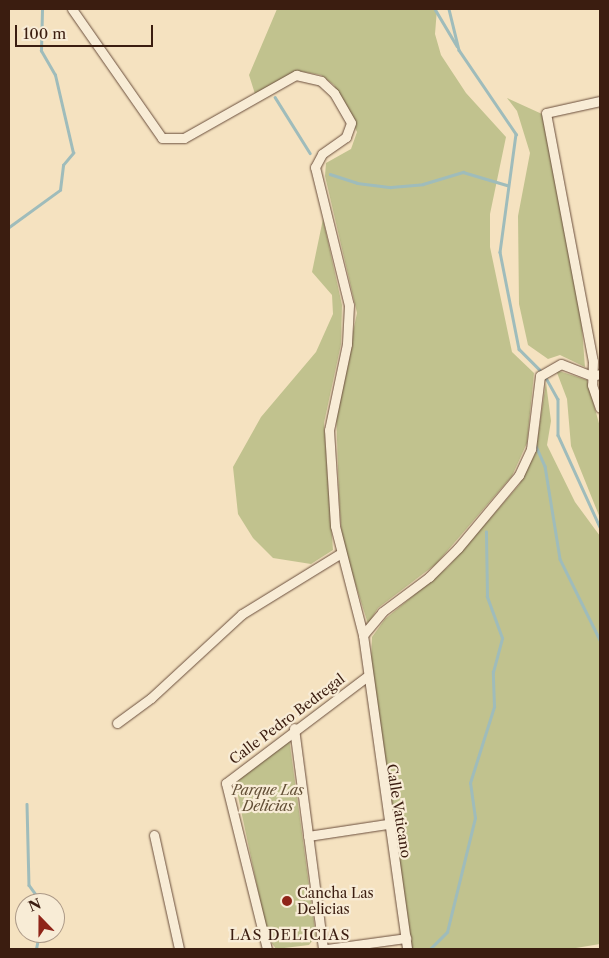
<!DOCTYPE html>
<html>
<head>
<meta charset="utf-8">
<style>
	body { margin:0 }
	#map { position:relative; width:609px; height:958px; overflow:hidden; background:#f5e2c0; font-family:"Libre Caslon Text",serif }
	div>[style] { position:absolute }
	[style*='--x'] { left:calc(var(--x)*1px); top:calc(var(--y)*1px); width:calc(var(--w)*1px); rotate:calc(var(--a)*1deg) }
	.green>* { inset:0; background:#c1c28e }
	.stream>* { height:2.5px; margin:-1.25px; padding:0 1.25px; transform-origin:1.25px; border-radius:1.25px; background:#9fbcbb }
	.roads { filter:drop-shadow(0 0 1px #6a4e3c) drop-shadow(0 0 1px #6a4e3c) }
	.street>* { height:9px; margin:-4.5px; padding:0 4.5px; transform-origin:4.5px; border-radius:4.5px; background:#f8ecd6 }
	.dots>* { width:14px; height:14px; translate:-50% -50%; box-sizing:border-box; border:2px solid #f8ecd6; border-radius:50% }
	span { translate:-50% -50%; white-space:nowrap; text-align:center; line-height:1.15; -webkit-text-stroke:4.5px #f8ecd6; paint-order:stroke }
	.street-label { font-size:14px; color:#3b1d10 }
	.park-label { font-size:14px; color:#634f36; font-style:italic }
	.poi-label { font-size:14px; color:#3b1d10 }
	.left { translate:0 -50%; text-align:left }
	.neighbourhood-label { font-size:15px; color:#3b1d10; letter-spacing:1px }
	.frame { position:absolute; inset:0; border:10px solid #3b1d10; pointer-events:none }
	.north { position:absolute; left:15px; top:893px; width:50px; height:50px; box-sizing:border-box; background:#f8ecd6; border:1px solid #ac9987; border-radius:50%; rotate:338deg; font-size:14px; font-weight:700; line-height:20px; text-align:center; color:#3b1d10 }
	.north::after { content:''; display:block; margin:auto; width:18px; height:22px; background:#8f2418; clip-path:polygon(50% 0,100% 100%,50% 72%,0 100%) }
	.scale { position:absolute; left:15px; top:25px; width:138px; height:22px; box-sizing:border-box; border:2px solid #3b1d10; border-top:0; padding-left:6px; font-size:15px; line-height:18px; white-space:nowrap; color:#3b1d10; -webkit-text-stroke:4px #f8ecd6; paint-order:stroke }
</style>
</head>
<body>
<div id="map">
	<div class="green">
		<i style="clip-path:polygon(277px 9px,437px 9px,435px 34px,441px 55px,466px 93px,506px 137px,490px 214px,490px 247px,512px 352px,534px 373px,527px 443px,512px 476px,436px 564px,378px 608px,368px 624px,342px 541px,339px 496px,336px 412px,357px 313px,325px 176px,326px 163px,351px 149px,357px 132px,334px 85px,321px 75px,299px 71px,255px 94px,249px 75px)"></i>
		<i style="clip-path:polygon(507px 98px,542px 114px,581px 316px,585px 367px,560px 355px,548px 359px,528px 345px,519px 304px,518px 216px,530px 153px,517px 111px)"></i>
		<i style="clip-path:polygon(323px 219px,342px 305px,341px 344px,324px 423px,333px 550px,311px 564px,273px 558px,253px 538px,238px 514px,233px 467px,261px 417px,316px 352px,333px 314px,332px 295px,312px 272px)"></i>
		<i style="clip-path:polygon(556px 370px,587px 380px,600px 427px,600px 518px,571px 446px,567px 399px)"></i>
		<i style="clip-path:polygon(546px 383px,551px 421px,547px 445px,575px 502px,600px 536px,600px 944px,570px 949px,412px 949px,371px 663px,372px 637px,385px 619px,448px 567px,519px 485px,535px 454px)"></i>
		<i style="clip-path:polygon(289px 738px,316px 936px,309px 945px,276px 949px,268px 938px,235px 782px)"></i>
	</div>
	<div class="stream">
		<i style="--x:435;--y:9;--w:43;--a:59.3"></i>
		<i style="--x:449;--y:9;--w:42;--a:76.3"></i>
		<i style="--x:459;--y:50;--w:102;--a:55.8"></i>
		<i style="--x:516;--y:134;--w:119;--a:97.7"></i>
		<i style="--x:500;--y:252;--w:99;--a:78.9"></i>
		<i style="--x:519;--y:349;--w:33;--a:45"></i>
		<i style="--x:275;--y:97;--w:66;--a:58"></i>
		<i style="--x:330;--y:174;--w:28;--a:18"></i>
		<i style="--x:357;--y:183;--w:34;--a:7"></i>
		<i style="--x:391;--y:187;--w:32;--a:-5"></i>
		<i style="--x:423;--y:184;--w:42;--a:-16.7"></i>
		<i style="--x:463;--y:172;--w:46;--a:16.5"></i>
		<i style="--x:9;--y:227;--w:63;--a:-36"></i>
		<i style="--x:60;--y:190;--w:25;--a:-83"></i>
		<i style="--x:63;--y:165;--w:16;--a:-50"></i>
		<i style="--x:73;--y:153;--w:80;--a:-103"></i>
		<i style="--x:55;--y:75;--w:28;--a:-120"></i>
		<i style="--x:41;--y:51;--w:42;--a:-88.6"></i>
		<i style="--x:545;--y:376;--w:26;--a:61"></i>
		<i style="--x:558;--y:399;--w:36;--a:90"></i>
		<i style="--x:558;--y:435;--w:101;--a:65.5"></i>
		<i style="--x:536;--y:446;--w:22;--a:66"></i>
		<i style="--x:545;--y:466;--w:94;--a:80.8"></i>
		<i style="--x:560;--y:559;--w:90;--a:63.7"></i>
		<i style="--x:27;--y:804;--w:81;--a:88.6"></i>
		<i style="--x:29;--y:885;--w:22;--a:54"></i>
		<i style="--x:36;--y:949;--w:16;--a:-79"></i>
		<i style="--x:430;--y:949;--w:24;--a:-45"></i>
		<i style="--x:447;--y:932;--w:117;--a:-76.2"></i>
		<i style="--x:475;--y:818;--w:35;--a:-98"></i>
		<i style="--x:470;--y:783;--w:80;--a:-72.5"></i>
		<i style="--x:494;--y:707;--w:35;--a:-92"></i>
		<i style="--x:493;--y:672;--w:35;--a:-75"></i>
		<i style="--x:502;--y:638;--w:44;--a:-110.1"></i>
		<i style="--x:487;--y:597;--w:65;--a:-90.9"></i>
	</div>
	<div class="roads">
		<div class="street">
			<i style="--x:72;--y:9;--w:157;--a:55.1"></i>
			<i style="--x:162;--y:138;--w:22;--a:0"></i>
			<i style="--x:184;--y:138;--w:129;--a:-29.4"></i>
			<i style="--x:296;--y:75;--w:26;--a:13"></i>
			<i style="--x:321;--y:81;--w:18;--a:43"></i>
			<i style="--x:334;--y:93;--w:34;--a:60"></i>
			<i style="--x:351;--y:123;--w:15;--a:110"></i>
			<i style="--x:346;--y:137;--w:29;--a:145"></i>
			<i style="--x:322;--y:154;--w:15;--a:118"></i>
			<i style="--x:315;--y:167;--w:142;--a:76.2"></i>
			<i style="--x:349;--y:305;--w:39;--a:93"></i>
			<i style="--x:347;--y:344;--w:88;--a:101.8"></i>
			<i style="--x:329;--y:430;--w:96;--a:86.4"></i>
			<i style="--x:335;--y:526;--w:113;--a:75.6"></i>
			<i style="--x:363;--y:635;--w:317;--a:82"></i>
			<i style="--x:600;--y:101;--w:55;--a:167.5"></i>
			<i style="--x:546;--y:113;--w:252;--a:79.3"></i>
			<i style="--x:593;--y:361;--w:24;--a:92"></i>
			<i style="--x:592;--y:385;--w:24;--a:71"></i>
			<i style="--x:363;--y:635;--w:30;--a:-50"></i>
			<i style="--x:382;--y:612;--w:59;--a:-36.7"></i>
			<i style="--x:429;--y:577;--w:41;--a:-45"></i>
			<i style="--x:458;--y:548;--w:95;--a:-50.1"></i>
			<i style="--x:519;--y:475;--w:29;--a:-65"></i>
			<i style="--x:531;--y:449;--w:74;--a:-83"></i>
			<i style="--x:540;--y:376;--w:24;--a:-30"></i>
			<i style="--x:561;--y:364;--w:33;--a:21"></i>
			<i style="--x:592;--y:376;--w:8;--a:-14"></i>
			<i style="--x:117;--y:723;--w:42;--a:-36.3"></i>
			<i style="--x:151;--y:698;--w:124;--a:-42.7"></i>
			<i style="--x:242;--y:614;--w:116;--a:-31.6"></i>
			<i style="--x:294;--y:728;--w:223;--a:82.5"></i>
			<i style="--x:154;--y:835;--w:117;--a:77.6"></i>
			<i style="--x:308;--y:836;--w:80;--a:-8.6"></i>
			<i style="--x:267;--y:949;--w:171;--a:-103.9"></i>
			<i style="--x:226;--y:783;--w:176;--a:-37.1"></i>
			<i style="--x:326;--y:949;--w:81;--a:-7.8"></i>
		</div>
	</div>
	<div class="dots">
		<i style="left:287px;top:901px;background:#8f2418"></i>
	</div>
	<div class="street-label">
		<span style="left:287px;top:719px;rotate:-37deg">Calle Pedro Bedregal</span>
		<span style="left:399px;top:811px;rotate:81deg">Calle Vaticano</span>
	</div>
	<div class="park-label">
		<span style="left:268px;top:798px">Parque Las<br>Delicias</span>
	</div>
	<div class="poi-label">
		<span class="left" style="left:297px;top:901px">Cancha Las<br>Delicias</span>
	</div>
	<div class="neighbourhood-label">
		<span style="left:290px;top:935px">LAS DELICIAS</span>
	</div>
	<div class="frame"></div>
	<div class="north">N</div>
	<div class="scale">100 m</div>
</div>
</body>
</html>
